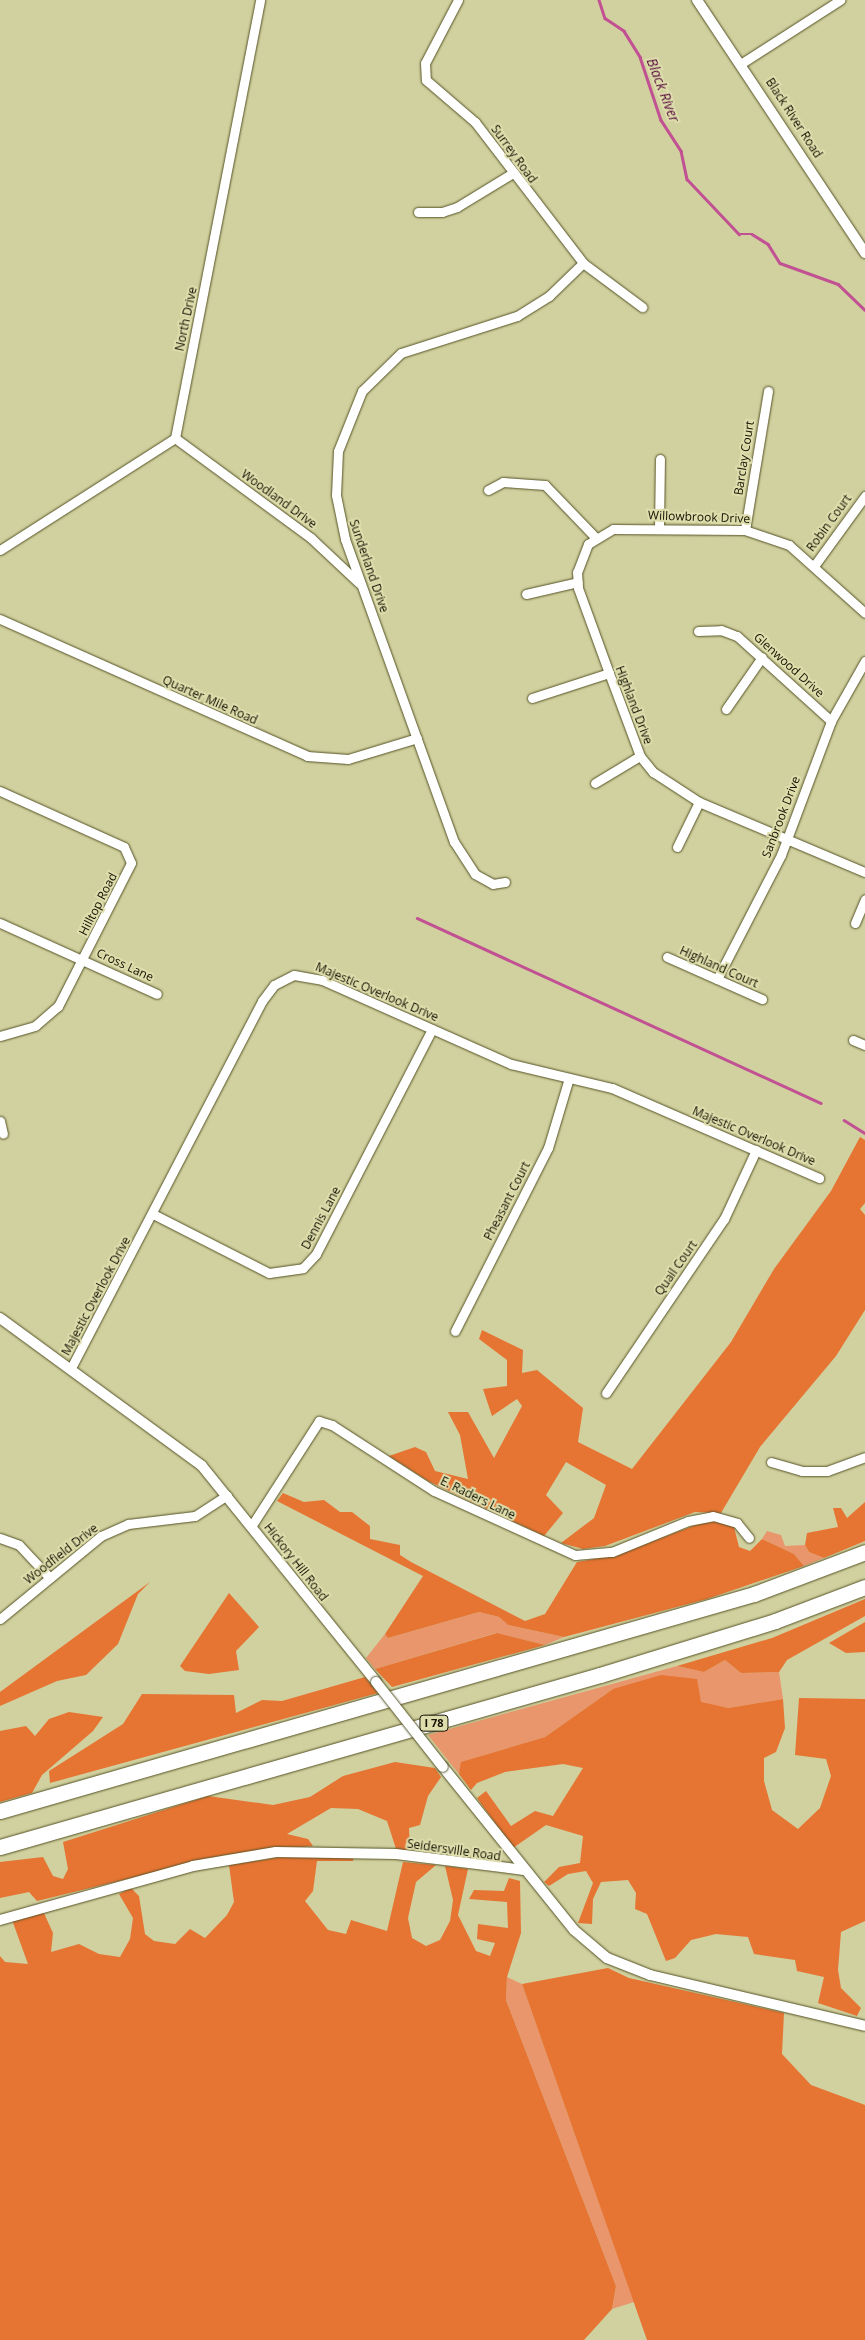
<!DOCTYPE html>
<html>
<head>
<meta charset="utf-8">
<style>
	body { margin:0 }
	#map { position:relative; width:865px; height:2340px; overflow:hidden; background:#d1d09f; font-family:"Open Sans",sans-serif }
	div>[style] { position:absolute }
	[style*='--x'] { left:calc(var(--x)*1px); top:calc(var(--y)*1px); width:calc(var(--w)*1px); rotate:calc(var(--a)*1deg) }
	.green>* { inset:0; background:#e9966d }
	.forest>* { inset:0; background:#e67433 }
	.stream>* { height:2.5px; margin:-1.25px; padding:0 1.25px; transform-origin:1.25px; border-radius:1.25px; background:#c15193 }
	.roads { filter:drop-shadow(0 0 1px #555326) drop-shadow(0 0 1px #555326) }
	.minor>* { height:9px; margin:-4.5px; padding:0 4.5px; transform-origin:4.5px; border-radius:4.5px; background:#fff }
	.tertiary>* { height:10px; margin:-5px; padding:0 5px; transform-origin:5px; border-radius:5px; background:#fff }
	.motorway>* { height:15px; margin:-7.5px; padding:0 7.5px; transform-origin:7.5px; border-radius:7.5px; background:#fff }
	.bridges { filter:drop-shadow(0 0 1px #555326) drop-shadow(0 0 1px #555326) }
	.tertiary-bridge>* { height:10px; margin:-5px; padding:0 5px; transform-origin:5px; border-radius:5px; background:#fff }
	span { translate:-50% -50%; white-space:nowrap; text-align:center; line-height:1.15; -webkit-text-stroke:4px #deddac; paint-order:stroke }
	.shield-label span { padding:1px 4px; background:#deddac; border:1px solid; border-radius:4px; -webkit-text-stroke-width:0 }
	.shield-label { font-size:11px; color:#121102; font-weight:700 }
	.street-label { font-size:12px; color:#121102 }
	.water-label { font-size:14px; color:#550c3b; font-style:italic }
</style>
</head>
<body>
<div id="map">
	<div class="green">
		<i style="clip-path:polygon(767px 1531px,781px 1535px,785px 1546px,805px 1545px,809px 1552px,824px 1558px,804px 1566px,794px 1554px,762px 1539px)"></i>
		<i style="clip-path:polygon(479px 1612px,499px 1617px,508px 1625px,564px 1637px,545px 1645px,496px 1633px,375px 1669px,366px 1658px,385px 1634px,388px 1638px)"></i>
		<i style="clip-path:polygon(725px 1660px,741px 1673px,779px 1672px,783px 1699px,728px 1708px,613px 1689px,545px 1737px,462px 1762px,459px 1774px,428px 1735px,677px 1666px,704px 1672px)"></i>
		<i style="clip-path:polygon(507px 1977px,522px 1984px,634px 2302px,612px 2309px,616px 2286px,506px 2000px)"></i>
	</div>
	<div class="forest">
		<i style="clip-path:polygon(860px 1137px,865px 1140px,865px 1203px,860px 1209px,865px 1215px,865px 1310px,836px 1356px,760px 1447px,721px 1513px,695px 1512px,605px 1546px,583px 1549px,561px 1543px,594px 1518px,606px 1485px,566px 1462px,546px 1495px,563px 1513px,544px 1536px,428px 1481px,389px 1456px,415px 1447px,426px 1452px,435px 1471px,468px 1479px,460px 1435px,448px 1412px,468px 1412px,494px 1458px,522px 1406px,517px 1399px,492px 1416px,483px 1389px,507px 1386px,507px 1360px,479px 1339px,482px 1330px,523px 1350px,522px 1373px,537px 1370px,583px 1408px,578px 1442px,632px 1469px,731px 1342px,774px 1269px,831px 1191px)"></i>
		<i style="clip-path:polygon(283px 1493px,304px 1502px,324px 1500px,340px 1512px,352px 1512px,370px 1526px,370px 1539px,400px 1545px,400px 1555px,411px 1562px,525px 1621px,545px 1614px,577px 1562px,617px 1555px,706px 1521px,720px 1520px,734px 1527px,739px 1547px,750px 1551px,762px 1539px,794px 1554px,804px 1566px,707px 1599px,564px 1637px,508px 1625px,499px 1617px,479px 1612px,388px 1638px,385px 1634px,423px 1576px,277px 1501px)"></i>
		<i style="clip-path:polygon(865px 1502px,865px 1541px,824px 1558px,809px 1552px,805px 1545px,807px 1533px,838px 1527px,833px 1508px,841px 1508px,847px 1518px)"></i>
		<i style="clip-path:polygon(150px 1582px,138px 1594px,118px 1644px,86px 1675px,57px 1681px,0 1706px,0 1692px)"></i>
		<i style="clip-path:polygon(229px 1593px,259px 1627px,236px 1651px,239px 1670px,209px 1674px,185px 1671px,180px 1666px)"></i>
		<i style="clip-path:polygon(865px 1599px,865px 1616px,787px 1660px,779px 1672px,741px 1673px,725px 1660px,704px 1672px,677px 1666px,772px 1638px)"></i>
		<i style="clip-path:polygon(865px 1622px,865px 1652px,846px 1653px,829px 1643px)"></i>
		<i style="clip-path:polygon(497px 1633px,545px 1645px,392px 1687px,375px 1669px)"></i>
		<i style="clip-path:polygon(661px 1675px,697px 1679px,701px 1702px,728px 1708px,783px 1699px,785px 1728px,776px 1752px,764px 1758px,764px 1781px,772px 1810px,798px 1829px,820px 1808px,831px 1776px,826px 1759px,795px 1755px,799px 1698px,865px 1699px,865px 1921px,841px 1932px,838px 1970px,841px 1988px,861px 2008px,857px 2016px,818px 2003px,824px 1977px,797px 1971px,795px 1960px,754px 1954px,748px 1937px,716px 1934px,691px 1940px,675px 1958px,666px 1961px,647px 1914px,635px 1909px,636px 1893px,628px 1880px,601px 1882px,593px 1899px,592px 1924px,578px 1923px,593px 1883px,586px 1871px,568px 1874px,549px 1886px,544px 1882px,559px 1867px,580px 1863px,583px 1836px,546px 1825px,513px 1848px,477px 1798px,486px 1791px,511px 1826px,535px 1811px,553px 1816px,583px 1768px,563px 1764px,505px 1772px,477px 1783px,471px 1790px,459px 1774px,461px 1762px,545px 1737px,613px 1689px)"></i>
		<i style="clip-path:polygon(365px 1677px,378px 1693px,50px 1783px,49px 1771px,123px 1724px,142px 1694px,234px 1695px,236px 1713px,262px 1700px,282px 1701px)"></i>
		<i style="clip-path:polygon(69px 1712px,103px 1717px,93px 1731px,42px 1775px,32px 1793px,0 1802px,0 1731px,26px 1726px,35px 1736px,49px 1719px)"></i>
		<i style="clip-path:polygon(395px 1762px,435px 1768px,441px 1777px,428px 1796px,420px 1825px,409px 1828px,410px 1852px,397px 1852px,387px 1821px,358px 1809px,331px 1808px,287px 1834px,308px 1839px,313px 1846px,225px 1855px,37px 1901px,29px 1892px,0 1898px,0 1862px,43px 1857px,53px 1876px,63px 1879px,68px 1869px,63px 1842px,208px 1796px,273px 1805px,310px 1797px,343px 1776px)"></i>
		<i style="clip-path:polygon(354px 1855px,353px 1861px,317px 1861px,313px 1891px,305px 1901px,328px 1930px,346px 1934px,351px 1920px,387px 1931px,403px 1862px,436px 1865px,416px 1882px,408px 1918px,412px 1938px,426px 1946px,440px 1940px,450px 1921px,453px 1900px,445px 1866px,468px 1869px,458px 1915px,476px 1951px,490px 1956px,495px 1943px,477px 1939px,478px 1924px,508px 1928px,507px 1902px,469px 1899px,474px 1890px,504px 1891px,509px 1878px,520px 1881px,521px 1933px,507px 1977px,506px 2000px,616px 2286px,612px 2309px,584px 2340px,0 2340px,0 1956px,5px 1962px,28px 1964px,12px 1920px,43px 1911px,53px 1933px,51px 1952px,79px 1944px,99px 1954px,120px 1957px,130px 1939px,133px 1918px,119px 1894px,131px 1888px,139px 1896px,145px 1934px,154px 1941px,175px 1944px,190px 1929px,205px 1938px,227px 1915px,234px 1902px,229px 1865px,288px 1856px)"></i>
		<i style="clip-path:polygon(608px 1968px,629px 1978px,784px 2013px,782px 2054px,811px 2085px,865px 2105px,865px 2340px,647px 2340px,522px 1984px)"></i>
	</div>
	<div class="stream">
		<i style="--x:599;--y:0;--w:19;--a:72"></i>
		<i style="--x:605;--y:18;--w:23;--a:34"></i>
		<i style="--x:624;--y:31;--w:31;--a:58"></i>
		<i style="--x:640;--y:57;--w:66;--a:71.6"></i>
		<i style="--x:661;--y:120;--w:37;--a:57"></i>
		<i style="--x:681;--y:151;--w:29;--a:78"></i>
		<i style="--x:687;--y:179;--w:76;--a:46.6"></i>
		<i style="--x:739;--y:234;--w:13;--a:0"></i>
		<i style="--x:752;--y:234;--w:19;--a:32"></i>
		<i style="--x:768;--y:244;--w:22;--a:58"></i>
		<i style="--x:780;--y:263;--w:62;--a:19.9"></i>
		<i style="--x:838;--y:284;--w:37;--a:44"></i>
		<i style="--x:417;--y:918;--w:444;--a:24.6"></i>
		<i style="--x:844;--y:1120;--w:25;--a:32"></i>
	</div>
	<div class="roads">
		<div class="minor">
			<i style="--x:458;--y:0;--w:71;--a:117.6"></i>
			<i style="--x:425;--y:63;--w:17;--a:87"></i>
			<i style="--x:426;--y:80;--w:65;--a:40.6"></i>
			<i style="--x:475;--y:122;--w:178;--a:52.5"></i>
			<i style="--x:583;--y:263;--w:74;--a:36.7"></i>
			<i style="--x:742;--y:63;--w:117;--a:-32.7"></i>
			<i style="--x:418;--y:212;--w:24;--a:0"></i>
			<i style="--x:442;--y:212;--w:16;--a:-18"></i>
			<i style="--x:457;--y:207;--w:66;--a:-31.3"></i>
			<i style="--x:175;--y:438;--w:169;--a:36.3"></i>
			<i style="--x:311;--y:538;--w:66;--a:43.2"></i>
			<i style="--x:488;--y:490;--w:17;--a:-28"></i>
			<i style="--x:503;--y:482;--w:42;--a:4.1"></i>
			<i style="--x:545;--y:485;--w:74;--a:46.1"></i>
			<i style="--x:659;--y:528;--w:69;--a:-89.2"></i>
			<i style="--x:745;--y:530;--w:141;--a:-80.6"></i>
			<i style="--x:0;--y:550;--w:208;--a:-32.6"></i>
			<i style="--x:175;--y:438;--w:446;--a:-79"></i>
			<i style="--x:814;--y:566;--w:87;--a:-53.9"></i>
			<i style="--x:526;--y:594;--w:53;--a:-13"></i>
			<i style="--x:865;--y:613;--w:102;--a:-138.2"></i>
			<i style="--x:789;--y:545;--w:46;--a:-161.2"></i>
			<i style="--x:745;--y:530;--w:132;--a:-179.6"></i>
			<i style="--x:613;--y:529;--w:29;--a:149"></i>
			<i style="--x:588;--y:544;--w:30;--a:111"></i>
			<i style="--x:577;--y:572;--w:16;--a:86"></i>
			<i style="--x:578;--y:588;--w:90;--a:70"></i>
			<i style="--x:609;--y:673;--w:89;--a:69.5"></i>
			<i style="--x:640;--y:756;--w:21;--a:51"></i>
			<i style="--x:653;--y:772;--w:55;--a:33.1"></i>
			<i style="--x:699;--y:802;--w:180;--a:22.9"></i>
			<i style="--x:0;--y:619;--w:336;--a:24"></i>
			<i style="--x:307;--y:756;--w:41;--a:4.2"></i>
			<i style="--x:348;--y:759;--w:72;--a:-16.9"></i>
			<i style="--x:698;--y:631;--w:23;--a:-2"></i>
			<i style="--x:721;--y:630;--w:17;--a:21"></i>
			<i style="--x:737;--y:636;--w:127;--a:42.1"></i>
			<i style="--x:532;--y:698;--w:81;--a:-18"></i>
			<i style="--x:726;--y:709;--w:63;--a:-55.3"></i>
			<i style="--x:595;--y:783;--w:52;--a:-31"></i>
			<i style="--x:0;--y:791;--w:136;--a:24.3"></i>
			<i style="--x:124;--y:847;--w:17;--a:66"></i>
			<i style="--x:131;--y:863;--w:161;--a:117"></i>
			<i style="--x:58;--y:1006;--w:30;--a:139"></i>
			<i style="--x:35;--y:1026;--w:36;--a:164"></i>
			<i style="--x:677;--y:847;--w:50;--a:-63.9"></i>
			<i style="--x:505;--y:882;--w:12;--a:171"></i>
			<i style="--x:493;--y:884;--w:21;--a:-151"></i>
			<i style="--x:475;--y:874;--w:38;--a:-123"></i>
			<i style="--x:454;--y:842;--w:322;--a:-109.8"></i>
			<i style="--x:345;--y:539;--w:45;--a:-101.6"></i>
			<i style="--x:336;--y:495;--w:44;--a:-87.4"></i>
			<i style="--x:338;--y:451;--w:65;--a:-68.2"></i>
			<i style="--x:362;--y:391;--w:54;--a:-44.3"></i>
			<i style="--x:401;--y:353;--w:122;--a:-17.7"></i>
			<i style="--x:517;--y:316;--w:38;--a:-32"></i>
			<i style="--x:549;--y:296;--w:47;--a:-44.1"></i>
			<i style="--x:0;--y:923;--w:172;--a:24.3"></i>
			<i style="--x:855;--y:923;--w:26;--a:-67"></i>
			<i style="--x:667;--y:957;--w:104;--a:23.9"></i>
			<i style="--x:717;--y:979;--w:140;--a:-62.7"></i>
			<i style="--x:781;--y:855;--w:143;--a:-69.5"></i>
			<i style="--x:831;--y:721;--w:69;--a:-60.5"></i>
			<i style="--x:853;--y:1040;--w:13;--a:23"></i>
			<i style="--x:0;--y:1121;--w:13;--a:77"></i>
			<i style="--x:153;--y:1214;--w:130;--a:27"></i>
			<i style="--x:269;--y:1273;--w:34;--a:-8"></i>
			<i style="--x:303;--y:1268;--w:19;--a:-47"></i>
			<i style="--x:316;--y:1254;--w:253;--a:-62.7"></i>
			<i style="--x:455;--y:1331;--w:205;--a:-63.1"></i>
			<i style="--x:548;--y:1148;--w:73;--a:-73.3"></i>
			<i style="--x:71;--y:1368;--w:414;--a:-62.5"></i>
			<i style="--x:262;--y:1001;--w:20;--a:-53"></i>
			<i style="--x:274;--y:985;--w:22;--a:-27"></i>
			<i style="--x:294;--y:975;--w:28;--a:10"></i>
			<i style="--x:322;--y:980;--w:207;--a:24"></i>
			<i style="--x:511;--y:1064;--w:104;--a:13.4"></i>
			<i style="--x:612;--y:1088;--w:226;--a:23.5"></i>
			<i style="--x:606;--y:1393;--w:210;--a:-55.9"></i>
			<i style="--x:724;--y:1219;--w:76;--a:-65.1"></i>
			<i style="--x:771;--y:1462;--w:32;--a:16"></i>
			<i style="--x:802;--y:1471;--w:25;--a:0"></i>
			<i style="--x:827;--y:1471;--w:40;--a:-20.2"></i>
			<i style="--x:252;--y:1525;--w:124;--a:-57.2"></i>
			<i style="--x:319;--y:1421;--w:14;--a:17"></i>
			<i style="--x:332;--y:1425;--w:121;--a:32.9"></i>
			<i style="--x:434;--y:1491;--w:155;--a:24.4"></i>
			<i style="--x:575;--y:1555;--w:37;--a:-5"></i>
			<i style="--x:612;--y:1552;--w:82;--a:-22.2"></i>
			<i style="--x:688;--y:1521;--w:25;--a:-11"></i>
			<i style="--x:713;--y:1516;--w:25;--a:16"></i>
			<i style="--x:737;--y:1523;--w:19;--a:51"></i>
			<i style="--x:0;--y:1538;--w:20;--a:20"></i>
			<i style="--x:19;--y:1545;--w:45;--a:46.8"></i>
			<i style="--x:0;--y:1619;--w:131;--a:-39.4"></i>
			<i style="--x:101;--y:1536;--w:30;--a:-24"></i>
			<i style="--x:128;--y:1524;--w:67;--a:-6.8"></i>
			<i style="--x:195;--y:1516;--w:38;--a:-33"></i>
		</div>
		<div class="tertiary">
			<i style="--x:697;--y:0;--w:304;--a:56.4"></i>
			<i style="--x:0;--y:1318;--w:250;--a:36.2"></i>
			<i style="--x:202;--y:1466;--w:277;--a:51.1"></i>
			<i style="--x:443;--y:1767;--w:209;--a:51.2"></i>
			<i style="--x:574;--y:1930;--w:43;--a:40.3"></i>
			<i style="--x:607;--y:1958;--w:46;--a:21.6"></i>
			<i style="--x:650;--y:1975;--w:221;--a:13.3"></i>
			<i style="--x:0;--y:1920;--w:200;--a:-15.6"></i>
			<i style="--x:193;--y:1866;--w:84;--a:-9.6"></i>
			<i style="--x:276;--y:1852;--w:120;--a:1"></i>
			<i style="--x:396;--y:1854;--w:129;--a:7.1"></i>
		</div>
		<div class="motorway">
			<i style="--x:0;--y:1811;--w:785;--a:-16.06"></i>
			<i style="--x:754;--y:1594;--w:119;--a:-20.7"></i>
			<i style="--x:0;--y:1847;--w:624;--a:-16"></i>
			<i style="--x:600;--y:1675;--w:183;--a:-17.1"></i>
			<i style="--x:775;--y:1621;--w:96;--a:-20.7"></i>
		</div>
	</div>
	<div class="bridges">
		<div class="tertiary-bridge">
			<i style="--x:376;--y:1682;--w:108;--a:51.8"></i>
		</div>
	</div>
	<div class="shield-label">
		<span style="left:434px;top:1723px">I 78</span>
	</div>
	<div class="street-label">
		<span style="left:794px;top:118px;rotate:57deg">Black River Road</span>
		<span style="left:514px;top:154px;rotate:54deg">Surrey Road</span>
		<span style="left:186px;top:319px;rotate:-78deg">North Drive</span>
		<span style="left:744px;top:458px;rotate:-81deg">Barclay Court</span>
		<span style="left:279px;top:499px;rotate:36deg">Woodland Drive</span>
		<span style="left:699px;top:517px;rotate:2deg">Willowbrook Drive</span>
		<span style="left:829px;top:523px;rotate:-54deg">Robin Court</span>
		<span style="left:369px;top:566px;rotate:71deg">Sunderland Drive</span>
		<span style="left:789px;top:665px;rotate:42deg">Glenwood Drive</span>
		<span style="left:210px;top:700px;rotate:24deg">Quarter Mile Road</span>
		<span style="left:634px;top:705px;rotate:69deg">Highland Drive</span>
		<span style="left:781px;top:817px;rotate:-69deg">Sanbrook Drive</span>
		<span style="left:98px;top:904px;rotate:-63deg">Hilltop Road</span>
		<span style="left:125px;top:965px;rotate:25deg">Cross Lane</span>
		<span style="left:719px;top:967px;rotate:24deg">Highland Court</span>
		<span style="left:377px;top:992px;rotate:23deg">Majestic Overlook Drive</span>
		<span style="left:754px;top:1136px;rotate:23deg">Majestic Overlook Drive</span>
		<span style="left:507px;top:1201px;rotate:-63deg">Pheasant Court</span>
		<span style="left:321px;top:1218px;rotate:-62deg">Dennis Lane</span>
		<span style="left:676px;top:1268px;rotate:-55deg">Quail Court</span>
		<span style="left:96px;top:1296px;rotate:-62deg">Majestic Overlook Drive</span>
		<span style="left:478px;top:1498px;rotate:26deg">E. Raders Lane</span>
		<span style="left:61px;top:1554px;rotate:-38deg">Woodfield Drive</span>
		<span style="left:296px;top:1562px;rotate:52deg">Hickory Hill Road</span>
		<span style="left:454px;top:1850px;rotate:8deg">Seidersville Road</span>
	</div>
	<div class="water-label">
		<span style="left:663px;top:90px;rotate:69deg">Black River</span>
	</div>
</div>
</body>
</html>
